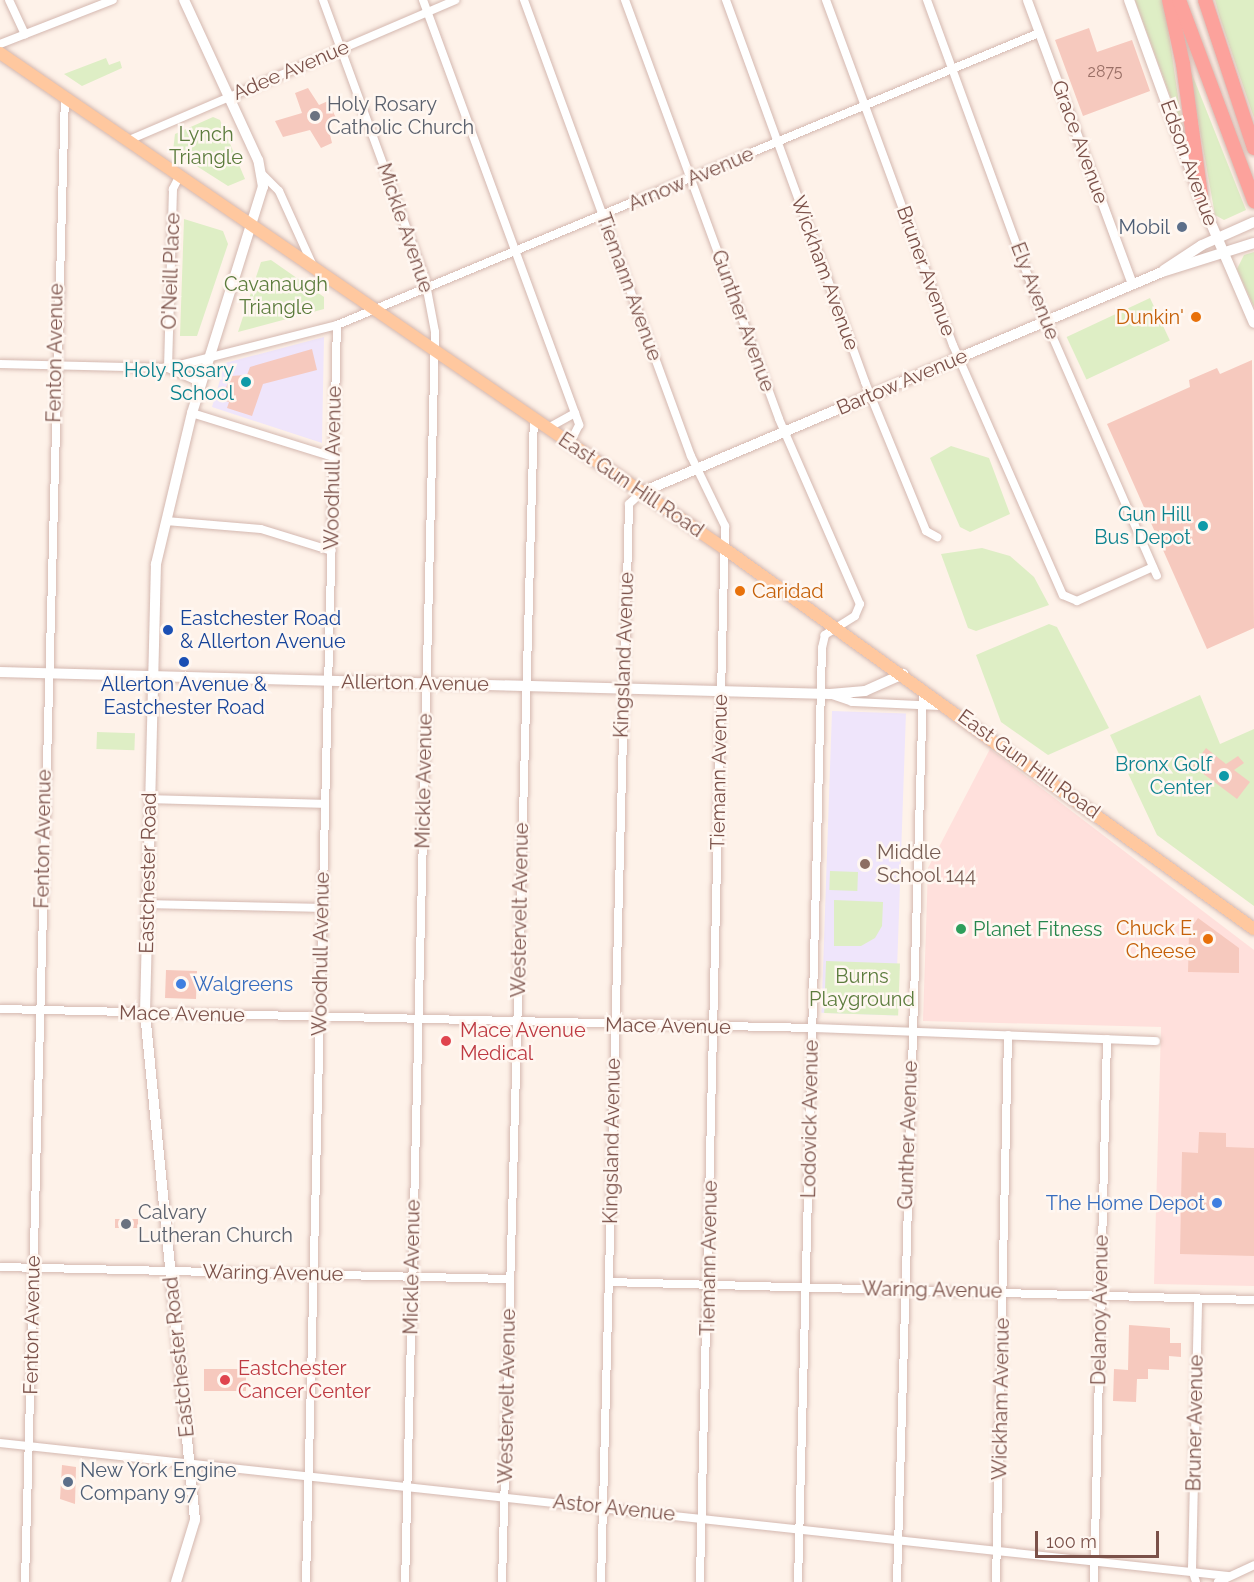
<!DOCTYPE html>
<html>
<head>
<meta charset="utf-8">
<style>
	body { margin:0 }
	#map { position:relative; width:1254px; height:1582px; overflow:hidden; background:#fef2e9; font-family:Raleway,sans-serif }
	div>[style] { position:absolute }
	[style*='--x'] { left:calc(var(--x)*1px); top:calc(var(--y)*1px); width:calc(var(--w)*1px); rotate:calc(var(--a)*1deg) }
	.commercial>* { inset:0; background:#ffe0dc }
	.education>* { inset:0; background:#efe5fb; transform-origin:0 0 }
	.green>* { inset:0; background:#deeec5; transform-origin:0 0 }
	.building>* { inset:0; background:#f6c9be; transform-origin:0 0 }
	.roads { filter:drop-shadow(0 0 2px #d4b8b0) drop-shadow(0 0 2px #d4b8b0) }
	.minor>* { height:8px; margin:-4px; padding:0 4px; transform-origin:4px; border-radius:4px; background:#fff }
	.tertiary>* { height:9px; margin:-4.5px; padding:0 4.5px; transform-origin:4.5px; border-radius:4.5px; background:#fff }
	.secondary>* { height:10px; margin:-5px; padding:0 5px; transform-origin:5px; border-radius:5px; background:#fff }
	.primary>* { height:12px; margin:-6px; padding:0 6px; transform-origin:6px; border-radius:6px; background:#ffc89f }
	.motorway>* { height:14px; margin:-7px; padding:0 7px; transform-origin:7px; border-radius:7px; background:#fca29c }
	.dots>* { width:16px; height:16px; translate:-50% -50%; box-sizing:border-box; border:3px solid #fff7f1; border-radius:50% }
	span { translate:-50% -50%; white-space:nowrap; text-align:center; line-height:1.15; -webkit-text-stroke:5px #fff7f1; paint-order:stroke }
	.number-label { font-size:16px; color:#9a6f66 }
	.number-label span { -webkit-text-stroke-width:0 }
	.street-label { font-size:20px; color:#7b5149 }
	.worship-label { font-size:20px; color:#5b616d }
	.left { translate:0 -50%; text-align:left }
	.park-label { font-size:20px; color:#5c7c3d }
	.service-label { font-size:20px; color:#4e5e75 }
	.right { translate:-100% -50%; text-align:right }
	.food-label { font-size:20px; color:#c56008 }
	.culture-label { font-size:20px; color:#0d838f }
	.transit-label { font-size:20px; color:#164399 }
	.education-label { font-size:20px; color:#785e54 }
	.leisure-label { font-size:20px; color:#27864d }
	.shop-label { font-size:20px; color:#366cbe }
	.health-label { font-size:20px; color:#be3a42 }
	.scale { position:absolute; left:1035px; top:1531px; width:124px; height:27px; box-sizing:border-box; border:3px solid #7b5149; border-top:0; padding-left:8px; font-size:18px; line-height:21px; white-space:nowrap; color:#7b5149; -webkit-text-stroke:4px #fff7f1; paint-order:stroke }
</style>
</head>
<body>
<div id="map">
	<div class="commercial">
		<i style="clip-path:polygon(990px 749px,1254px 950px,1254px 1286px,1154px 1284px,1161px 1027px,923px 1021px,928px 868px)"></i>
	</div>
	<div class="education">
		<i style="clip-path:polygon(324px 337px,322px 443px,212px 407px,225px 363px)"></i>
		<i style="left:832px;top:711px;width:74px;height:302px;rotate:2deg"></i>
	</div>
	<div class="green">
		<i style="clip-path:polygon(1135px 0,1164px 0,1183px 131px)"></i>
		<i style="clip-path:polygon(1215px 0,1254px 0,1254px 118px,1220px 18px)"></i>
		<i style="clip-path:polygon(106px 58px,109px 65px,120px 61px,122px 68px,82px 86px,64px 74px)"></i>
		<i style="clip-path:polygon(1188px 64px,1246px 210px,1224px 220px,1215px 215px)"></i>
		<i style="clip-path:polygon(213px 117px,220px 120px,245px 179px,228px 186px,173px 151px,175px 134px)"></i>
		<i style="clip-path:polygon(184px 219px,223px 231px,228px 244px,197px 336px,180px 336px)"></i>
		<i style="clip-path:polygon(1254px 252px,1254px 307px,1237px 269px,1244px 255px)"></i>
		<i style="clip-path:polygon(271px 260px,324px 297px,324px 309px,238px 332px,261px 262px)"></i>
		<i style="left:1150px;top:298px;width:47px;height:92px;rotate:65deg"></i>
		<i style="clip-path:polygon(951px 446px,989px 458px,1010px 514px,970px 532px,960px 527px,930px 458px)"></i>
		<i style="clip-path:polygon(982px 548px,1010px 556px,1034px 577px,1049px 605px,976px 631px,968px 628px,941px 554px)"></i>
		<i style="clip-path:polygon(1049px 624px,1057px 627px,1109px 728px,1048px 755px,1001px 722px,976px 655px)"></i>
		<i style="clip-path:polygon(1200px 695px,1220px 744px,1254px 729px,1254px 906px,1157px 835px,1110px 735px)"></i>
		<i style="left:97px;top:732px;width:38px;height:17px;rotate:2deg"></i>
		<i style="left:830px;top:871px;width:28px;height:19px;rotate:2deg"></i>
		<i style="clip-path:polygon(834px 900px,883px 902px,882px 926px,875px 938px,861px 946px,834px 946px)"></i>
		<i style="left:826px;top:961px;width:74px;height:52px;rotate:2deg"></i>
	</div>
	<div class="building">
		<i style="clip-path:polygon(1089px 28px,1097px 52px,1132px 40px,1150px 91px,1083px 116px,1055px 40px)"></i>
		<i style="clip-path:polygon(308px 88px,319px 105px,328px 101px,336px 118px,327px 122px,332px 143px,321px 148px,310px 130px,283px 137px,275px 121px,302px 113px,295px 93px)"></i>
		<i style="clip-path:polygon(312px 349px,317px 370px,263px 384px,252px 416px,227px 408px,229px 402px,222px 400px,230px 376px,247px 375px,250px 367px)"></i>
		<i style="clip-path:polygon(1252px 360px,1254px 628px,1207px 649px,1107px 424px,1190px 387px,1189px 380px,1217px 368px,1220px 374px)"></i>
		<i style="clip-path:polygon(1206px 748px,1226px 764px,1238px 756px,1244px 763px,1234px 770px,1250px 782px,1237px 799px,1193px 766px)"></i>
		<i style="clip-path:polygon(1198px 918px,1239px 948px,1239px 973px,1188px 972px,1189px 931px)"></i>
		<i style="left:166px;top:970px;width:31px;height:28px;rotate:2deg"></i>
		<i style="clip-path:polygon(1199px 1132px,1226px 1133px,1226px 1147px,1254px 1148px,1254px 1256px,1180px 1254px,1182px 1152px,1198px 1153px)"></i>
		<i style="left:115px;top:1219px;width:23px;height:9px"></i>
		<i style="clip-path:polygon(1129px 1325px,1170px 1328px,1170px 1343px,1181px 1343px,1181px 1357px,1169px 1356px,1169px 1370px,1148px 1369px,1148px 1379px,1137px 1379px,1136px 1402px,1113px 1401px,1114px 1369px,1128px 1370px)"></i>
		<i style="left:204px;top:1369px;width:42px;height:22px"></i>
		<i style="clip-path:polygon(62px 1465px,76px 1467px,75px 1504px,60px 1499px)"></i>
	</div>
	<div class="roads">
		<div class="minor">
			<i style="--x:9;--y:0;--w:38;--a:65"></i>
			<i style="--x:323;--y:0;--w:297;--a:69.9"></i>
			<i style="--x:425;--y:279;--w:54;--a:79.3"></i>
			<i style="--x:435;--y:332;--w:1250;--a:91.37"></i>
			<i style="--x:423;--y:0;--w:453;--a:69.8"></i>
			<i style="--x:579;--y:425;--w:20;--a:117"></i>
			<i style="--x:524;--y:0;--w:486;--a:69.9"></i>
			<i style="--x:691;--y:456;--w:78;--a:64.1"></i>
			<i style="--x:725;--y:526;--w:1056;--a:91.36"></i>
			<i style="--x:625;--y:0;--w:446;--a:69.8"></i>
			<i style="--x:779;--y:419;--w:202;--a:66.4"></i>
			<i style="--x:860;--y:604;--w:13;--a:113"></i>
			<i style="--x:855;--y:616;--w:36;--a:148"></i>
			<i style="--x:825;--y:635;--w:13;--a:103"></i>
			<i style="--x:822;--y:648;--w:934;--a:91.47"></i>
			<i style="--x:726;--y:0;--w:407;--a:70"></i>
			<i style="--x:865;--y:382;--w:161;--a:67.7"></i>
			<i style="--x:926;--y:531;--w:13;--a:29"></i>
			<i style="--x:826;--y:0;--w:368;--a:69.8"></i>
			<i style="--x:953;--y:345;--w:273;--a:66.3"></i>
			<i style="--x:1063;--y:595;--w:15;--a:23"></i>
			<i style="--x:1077;--y:601;--w:83;--a:-24.1"></i>
			<i style="--x:927;--y:0;--w:328;--a:69.9"></i>
			<i style="--x:1040;--y:308;--w:292;--a:66.4"></i>
			<i style="--x:0;--y:44;--w:121;--a:-21.3"></i>
			<i style="--x:129;--y:140;--w:355;--a:-23.2"></i>
			<i style="--x:262;--y:174;--w:24;--a:45"></i>
			<i style="--x:279;--y:191;--w:82;--a:65.6"></i>
			<i style="--x:180;--y:175;--w:16;--a:117"></i>
			<i style="--x:173;--y:189;--w:179;--a:91.6"></i>
			<i style="--x:168;--y:368;--w:36;--a:24"></i>
			<i style="--x:0;--y:364;--w:168;--a:1.4"></i>
			<i style="--x:168;--y:368;--w:174;--a:-14.3"></i>
			<i style="--x:337;--y:325;--w:760;--a:-22.59"></i>
			<i style="--x:192;--y:413;--w:148;--a:17.3"></i>
			<i style="--x:548;--y:428;--w:31;--a:-29"></i>
			<i style="--x:166;--y:521;--w:95;--a:4.8"></i>
			<i style="--x:261;--y:529;--w:74;--a:17.2"></i>
			<i style="--x:832;--y:695;--w:21;--a:19"></i>
			<i style="--x:852;--y:702;--w:89;--a:2.6"></i>
			<i style="--x:150;--y:799;--w:175;--a:1.6"></i>
			<i style="--x:148;--y:904;--w:174;--a:1.3"></i>
			<i style="--x:0;--y:1009;--w:812;--a:1.34"></i>
			<i style="--x:812;--y:1028;--w:344;--a:2.2"></i>
			<i style="--x:0;--y:1267;--w:510;--a:1.35"></i>
			<i style="--x:609;--y:1282;--w:645;--a:1.6"></i>
			<i style="--x:0;--y:1443;--w:1235;--a:6.18"></i>
			<i style="--x:25;--y:1582;--w:1486;--a:-88.46"></i>
			<i style="--x:306;--y:1582;--w:1257;--a:-88.59"></i>
			<i style="--x:502;--y:1582;--w:1164;--a:-88.43"></i>
			<i style="--x:601;--y:1582;--w:1078;--a:-88.51"></i>
			<i style="--x:629;--y:504;--w:18;--a:-43"></i>
			<i style="--x:897;--y:1582;--w:892;--a:-88.33"></i>
			<i style="--x:996;--y:1582;--w:547;--a:-88.74"></i>
			<i style="--x:1094;--y:1582;--w:543;--a:-88.63"></i>
			<i style="--x:1196;--y:1582;--w:14;--a:-107"></i>
			<i style="--x:1192;--y:1569;--w:270;--a:-88.7"></i>
			<i style="--x:1218;--y:1582;--w:40;--a:-25"></i>
		</div>
		<div class="tertiary">
			<i style="--x:1027;--y:0;--w:303;--a:69.7"></i>
		</div>
		<div class="secondary">
			<i style="--x:1129;--y:0;--w:220;--a:70.1"></i>
			<i style="--x:1204;--y:207;--w:126;--a:66.7"></i>
			<i style="--x:1164;--y:270;--w:45;--a:-33.3"></i>
			<i style="--x:1202;--y:245;--w:57;--a:-23.9"></i>
			<i style="--x:642;--y:492;--w:565;--a:-22.93"></i>
			<i style="--x:1162;--y:272;--w:96;--a:-17.5"></i>
			<i style="--x:0;--y:672;--w:830;--a:1.52"></i>
			<i style="--x:830;--y:694;--w:35;--a:-5"></i>
			<i style="--x:865;--y:691;--w:42;--a:-24.1"></i>
			<i style="--x:176;--y:1582;--w:65;--a:-73"></i>
			<i style="--x:195;--y:1520;--w:509;--a:-95.63"></i>
			<i style="--x:145;--y:1013;--w:449;--a:-88.6"></i>
			<i style="--x:156;--y:564;--w:155;--a:-76.6"></i>
			<i style="--x:192;--y:413;--w:237;--a:-72.6"></i>
			<i style="--x:263;--y:187;--w:27;--a:-100"></i>
			<i style="--x:258;--y:160;--w:176;--a:-114.8"></i>
		</div>
		<div class="primary">
			<i style="--x:0;--y:53;--w:878;--a:34.38"></i>
			<i style="--x:725;--y:549;--w:651;--a:35.69"></i>
		</div>
		<div class="motorway">
			<i style="--x:1169;--y:0;--w:66;--a:77.7"></i>
			<i style="--x:1183;--y:64;--w:133;--a:82.2"></i>
			<i style="--x:1179;--y:0;--w:215;--a:69.5"></i>
			<i style="--x:1205;--y:0;--w:156;--a:71.7"></i>
		</div>
	</div>
	<div class="dots">
		<i style="left:315px;top:116px;background:#6b7280"></i>
		<i style="left:1182px;top:227px;background:#5c6f8a"></i>
		<i style="left:1196px;top:317px;background:#e8710a"></i>
		<i style="left:246px;top:382px;background:#0f9aa8"></i>
		<i style="left:1203px;top:526px;background:#0f9aa8"></i>
		<i style="left:740px;top:591px;background:#e8710a"></i>
		<i style="left:168px;top:630px;background:#1a4fb4"></i>
		<i style="left:184px;top:662px;background:#1a4fb4"></i>
		<i style="left:1224px;top:776px;background:#0f9aa8"></i>
		<i style="left:865px;top:864px;background:#8d6e63"></i>
		<i style="left:961px;top:929px;background:#2e9e5b"></i>
		<i style="left:1208px;top:939px;background:#e8710a"></i>
		<i style="left:181px;top:984px;background:#3f7fe0"></i>
		<i style="left:446px;top:1041px;background:#e0444e"></i>
		<i style="left:1217px;top:1203px;background:#3f7fe0"></i>
		<i style="left:126px;top:1224px;background:#6b7280"></i>
		<i style="left:225px;top:1380px;background:#e0444e"></i>
		<i style="left:68px;top:1482px;background:#5c6f8a"></i>
	</div>
	<div class="number-label">
		<span style="left:1105px;top:72px">2875</span>
	</div>
	<div class="street-label">
		<span style="left:291px;top:70px;rotate:-23deg">Adee Avenue</span>
		<span style="left:1080px;top:142px;rotate:70deg">Grace Avenue</span>
		<span style="left:1189px;top:163px;rotate:70deg">Edson Avenue</span>
		<span style="left:691px;top:179px;rotate:-23deg">Arnow Avenue</span>
		<span style="left:405px;top:228px;rotate:71deg">Mickle Avenue</span>
		<span style="left:171px;top:271px;rotate:-88deg">O'Neill Place</span>
		<span style="left:926px;top:271px;rotate:70deg">Bruner Avenue</span>
		<span style="left:825px;top:273px;rotate:70deg">Wickham Avenue</span>
		<span style="left:629px;top:287px;rotate:70deg">Tiemann Avenue</span>
		<span style="left:1035px;top:291px;rotate:69deg">Ely Avenue</span>
		<span style="left:743px;top:321px;rotate:70deg">Gunther Avenue</span>
		<span style="left:55px;top:353px;rotate:-89deg">Fenton Avenue</span>
		<span style="left:902px;top:382px;rotate:-23deg">Bartow Avenue</span>
		<span style="left:333px;top:468px;rotate:-89deg">Woodhull Avenue</span>
		<span style="left:631px;top:485px;rotate:34deg">East Gun Hill Road</span>
		<span style="left:624px;top:655px;rotate:-88deg">Kingsland Avenue</span>
		<span style="left:415px;top:683px;rotate:1deg">Allerton Avenue</span>
		<span style="left:1029px;top:764px;rotate:36deg">East Gun Hill Road</span>
		<span style="left:719px;top:772px;rotate:-89deg">Tiemann Avenue</span>
		<span style="left:424px;top:781px;rotate:-89deg">Mickle Avenue</span>
		<span style="left:43px;top:839px;rotate:-89deg">Fenton Avenue</span>
		<span style="left:148px;top:873px;rotate:-89deg">Eastchester Road</span>
		<span style="left:520px;top:910px;rotate:-89deg">Westervelt Avenue</span>
		<span style="left:321px;top:954px;rotate:-89deg">Woodhull Avenue</span>
		<span style="left:182px;top:1014px;rotate:1deg">Mace Avenue</span>
		<span style="left:668px;top:1026px;rotate:1deg">Mace Avenue</span>
		<span style="left:810px;top:1119px;rotate:-89deg">Lodovick Avenue</span>
		<span style="left:908px;top:1135px;rotate:-88deg">Gunther Avenue</span>
		<span style="left:612px;top:1141px;rotate:-89deg">Kingsland Avenue</span>
		<span style="left:709px;top:1258px;rotate:-89deg">Tiemann Avenue</span>
		<span style="left:412px;top:1267px;rotate:-89deg">Mickle Avenue</span>
		<span style="left:273px;top:1273px;rotate:1deg">Waring Avenue</span>
		<span style="left:932px;top:1290px;rotate:1deg">Waring Avenue</span>
		<span style="left:1100px;top:1310px;rotate:-89deg">Delanoy Avenue</span>
		<span style="left:32px;top:1325px;rotate:-89deg">Fenton Avenue</span>
		<span style="left:179px;top:1357px;rotate:-96deg">Eastchester Road</span>
		<span style="left:507px;top:1396px;rotate:-89deg">Westervelt Avenue</span>
		<span style="left:1001px;top:1399px;rotate:-89deg">Wickham Avenue</span>
		<span style="left:1195px;top:1423px;rotate:-89deg">Bruner Avenue</span>
		<span style="left:614px;top:1508px;rotate:6deg">Astor Avenue</span>
	</div>
	<div class="worship-label">
		<span class="left" style="left:327px;top:116px">Holy Rosary<br>Catholic Church</span>
		<span class="left" style="left:138px;top:1224px">Calvary<br>Lutheran Church</span>
	</div>
	<div class="park-label">
		<span style="left:206px;top:146px">Lynch<br>Triangle</span>
		<span style="left:276px;top:296px">Cavanaugh<br>Triangle</span>
		<span style="left:862px;top:988px">Burns<br>Playground</span>
	</div>
	<div class="service-label">
		<span class="right" style="left:1170px;top:227px">Mobil</span>
		<span class="left" style="left:80px;top:1482px">New York Engine<br>Company 97</span>
	</div>
	<div class="food-label">
		<span class="right" style="left:1184px;top:317px">Dunkin'</span>
		<span class="left" style="left:752px;top:591px">Caridad</span>
		<span class="right" style="left:1196px;top:940px">Chuck E.<br>Cheese</span>
	</div>
	<div class="culture-label">
		<span class="right" style="left:234px;top:382px">Holy Rosary<br>School</span>
		<span class="right" style="left:1191px;top:526px">Gun Hill<br>Bus Depot</span>
		<span class="right" style="left:1212px;top:776px">Bronx Golf<br>Center</span>
	</div>
	<div class="transit-label">
		<span class="left" style="left:180px;top:630px">Eastchester Road<br>&amp; Allerton Avenue</span>
		<span style="left:184px;top:696px">Allerton Avenue &amp;<br>Eastchester Road</span>
	</div>
	<div class="education-label">
		<span class="left" style="left:877px;top:864px">Middle<br>School 144</span>
	</div>
	<div class="leisure-label">
		<span class="left" style="left:973px;top:929px">Planet Fitness</span>
	</div>
	<div class="shop-label">
		<span class="left" style="left:193px;top:984px">Walgreens</span>
		<span class="right" style="left:1205px;top:1203px">The Home Depot</span>
	</div>
	<div class="health-label">
		<span class="left" style="left:460px;top:1042px">Mace Avenue<br>Medical</span>
		<span class="left" style="left:238px;top:1380px">Eastchester<br>Cancer Center</span>
	</div>
	<div class="scale">100 m</div>
</div>
</body>
</html>
